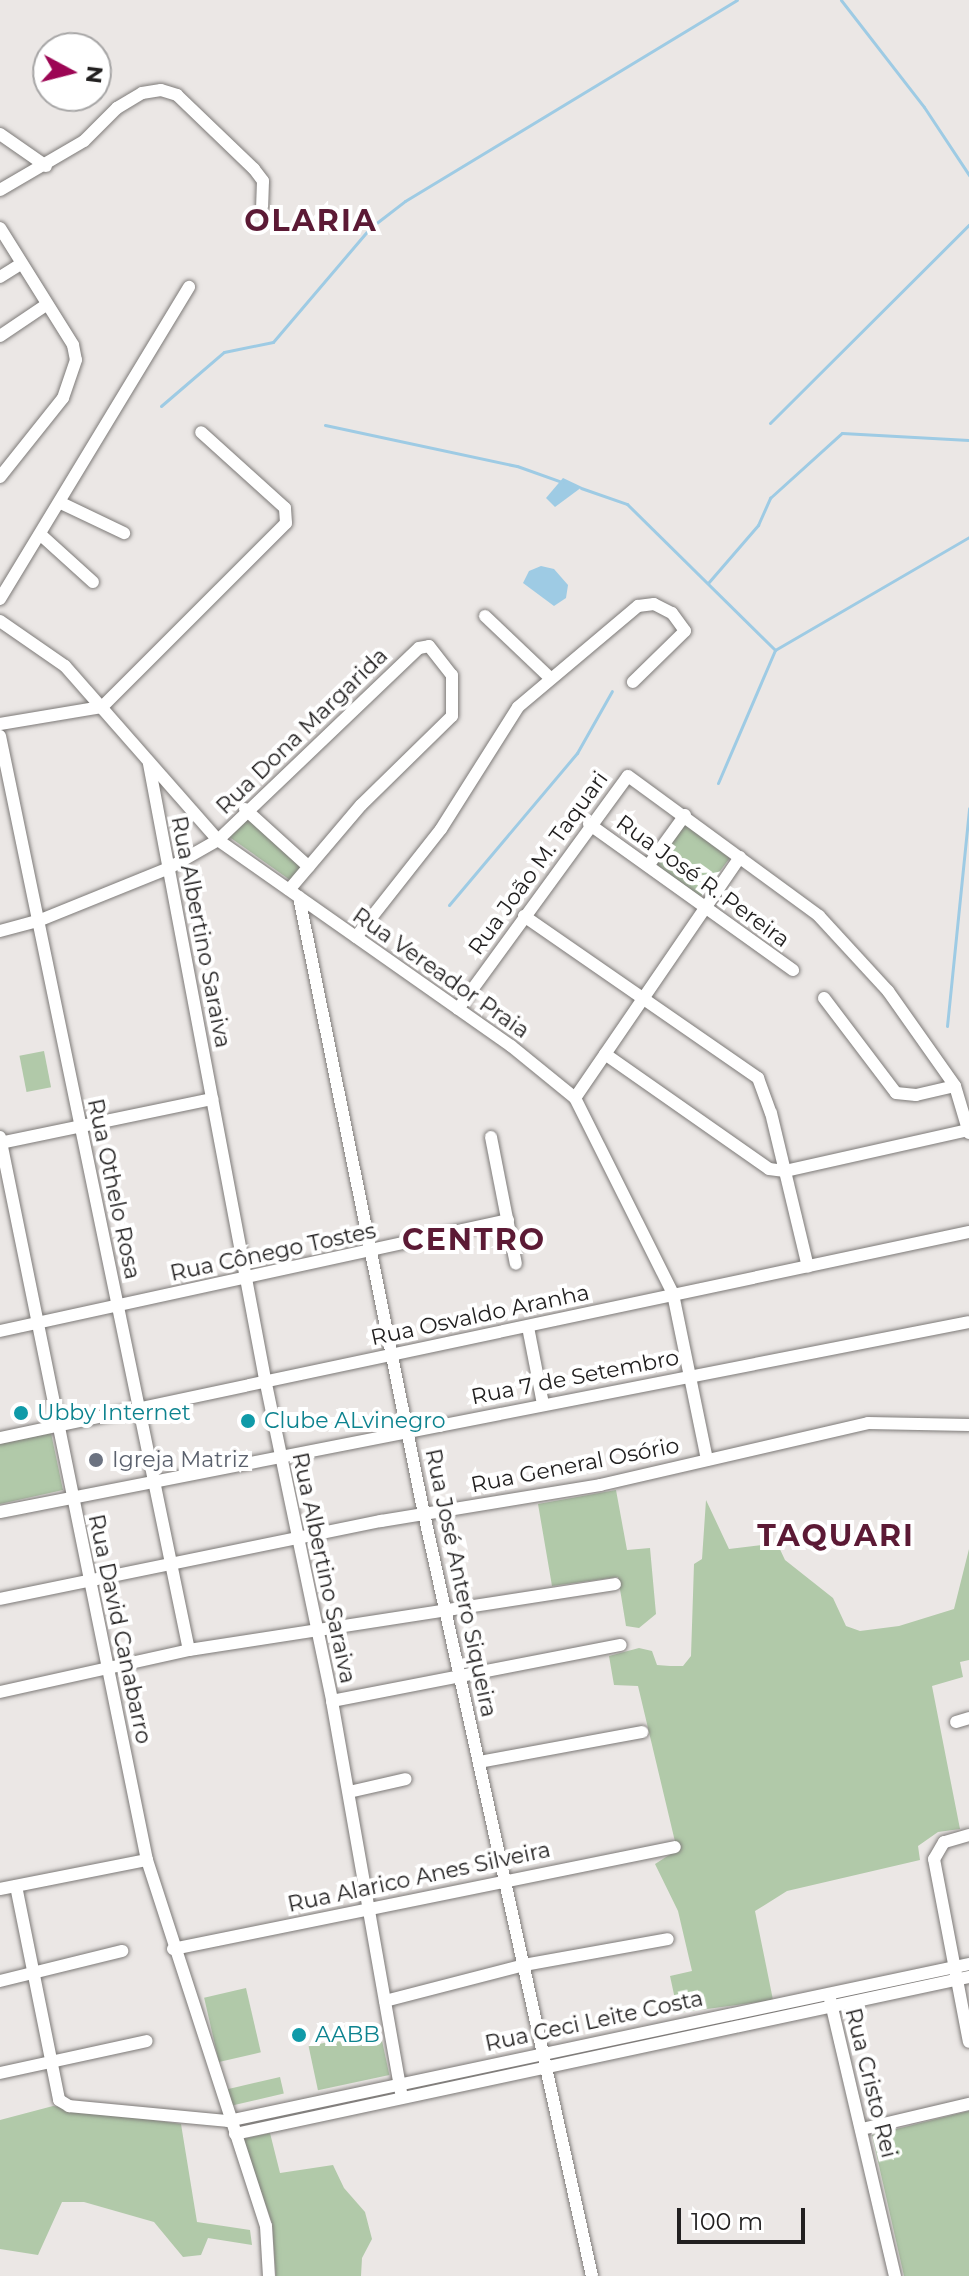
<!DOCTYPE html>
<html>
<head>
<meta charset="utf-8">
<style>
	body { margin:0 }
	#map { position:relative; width:969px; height:2276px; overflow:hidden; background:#ebe7e5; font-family:Montserrat,sans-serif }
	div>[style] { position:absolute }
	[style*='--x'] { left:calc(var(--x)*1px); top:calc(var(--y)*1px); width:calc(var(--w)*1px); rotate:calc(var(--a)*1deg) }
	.green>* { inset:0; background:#b1c9a9; transform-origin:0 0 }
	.water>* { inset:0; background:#9ecbe4 }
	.stream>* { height:3px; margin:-1.5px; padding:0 1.5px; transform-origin:1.5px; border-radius:1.5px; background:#9ecbe4 }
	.roads { filter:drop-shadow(0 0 2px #7d7a78) drop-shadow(0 0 2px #7d7a78) }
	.minor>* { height:12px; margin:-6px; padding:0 6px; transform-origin:6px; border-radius:6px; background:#fff }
	.dots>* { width:22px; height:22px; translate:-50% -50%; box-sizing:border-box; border:4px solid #fff; border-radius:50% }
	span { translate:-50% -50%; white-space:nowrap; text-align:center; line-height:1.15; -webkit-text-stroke:8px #fff; paint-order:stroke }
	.street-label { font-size:22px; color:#222020 }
	.culture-label { font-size:22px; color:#0d838f }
	.left { translate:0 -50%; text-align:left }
	.worship-label { font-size:22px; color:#5b616d }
	.district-label { font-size:30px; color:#5c1a35; font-weight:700; letter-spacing:2px }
	.north { position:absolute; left:32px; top:32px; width:80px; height:80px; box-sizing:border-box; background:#fff; border:2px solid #a7a6a6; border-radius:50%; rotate:97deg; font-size:22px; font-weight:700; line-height:32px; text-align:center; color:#222020 }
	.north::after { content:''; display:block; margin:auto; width:28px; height:36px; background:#9c0654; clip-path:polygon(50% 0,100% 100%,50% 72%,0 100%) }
	.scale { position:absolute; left:677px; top:2208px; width:128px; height:36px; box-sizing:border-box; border:4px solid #222020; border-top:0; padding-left:10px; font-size:24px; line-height:28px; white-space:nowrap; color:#222020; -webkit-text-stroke:6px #fff; paint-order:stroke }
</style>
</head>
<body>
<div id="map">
	<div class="green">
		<i style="clip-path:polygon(247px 816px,301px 868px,290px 880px,228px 836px)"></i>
		<i style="left:686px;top:823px;width:56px;height:51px;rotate:37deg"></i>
		<i style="left:44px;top:1051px;width:37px;height:25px;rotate:79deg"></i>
		<i style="clip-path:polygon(51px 1433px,63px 1490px,0 1504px,0 1444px)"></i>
		<i style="clip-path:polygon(616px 1490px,627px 1550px,650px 1548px,656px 1614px,639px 1628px,626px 1626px,618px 1577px,552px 1586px,538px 1504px)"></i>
		<i style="clip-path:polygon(706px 1500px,729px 1549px,777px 1543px,785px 1560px,833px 1598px,846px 1626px,860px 1631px,899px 1626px,954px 1609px,969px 1549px,969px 1660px,960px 1662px,963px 1677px,932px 1686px,960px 1829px,938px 1832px,918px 1846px,920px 1860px,787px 1891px,755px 1911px,773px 2000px,678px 2013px,670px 1976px,692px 1971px,678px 1911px,655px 1864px,677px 1850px,638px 1686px,614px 1685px,609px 1656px,639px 1648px,652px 1651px,657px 1665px,670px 1666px,683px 1666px,691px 1656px,694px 1564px,702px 1559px)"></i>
		<i style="left:246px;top:1988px;width:66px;height:43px;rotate:77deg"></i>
		<i style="left:380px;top:2031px;width:45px;height:73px;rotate:78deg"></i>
		<i style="left:280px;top:2077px;width:17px;height:54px;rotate:77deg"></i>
		<i style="clip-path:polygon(53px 2106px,181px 2124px,197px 2222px,250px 2230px,252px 2245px,208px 2238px,201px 2255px,183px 2257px,154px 2222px,84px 2202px,62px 2202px,38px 2255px,0 2249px,0 2120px)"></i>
		<i style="clip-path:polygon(969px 2111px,969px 2276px,904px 2276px,872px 2135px)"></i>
		<i style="clip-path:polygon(270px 2133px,280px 2173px,333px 2165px,344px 2188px,365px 2212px,372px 2239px,362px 2258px,361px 2276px,276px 2276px,272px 2223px,243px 2139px)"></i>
	</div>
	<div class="water">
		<i style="clip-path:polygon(563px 478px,582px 487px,555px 507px,546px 498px)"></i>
		<i style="clip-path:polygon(541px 566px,554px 569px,568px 585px,566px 598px,554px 606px,523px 583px,529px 571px)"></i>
	</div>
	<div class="stream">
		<i style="--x:841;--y:0;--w:135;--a:52.2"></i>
		<i style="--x:924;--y:107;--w:82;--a:56.5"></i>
		<i style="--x:161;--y:406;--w:83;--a:-40.6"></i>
		<i style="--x:224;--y:352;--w:50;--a:-11.5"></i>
		<i style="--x:273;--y:342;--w:150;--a:-49.6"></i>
		<i style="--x:370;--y:228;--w:44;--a:-37.6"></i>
		<i style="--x:405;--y:201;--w:388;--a:-31.2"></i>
		<i style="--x:770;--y:423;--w:281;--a:-44.9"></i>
		<i style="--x:325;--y:425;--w:196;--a:12.1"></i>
		<i style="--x:517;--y:466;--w:48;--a:19.6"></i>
		<i style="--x:581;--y:488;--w:49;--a:19.2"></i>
		<i style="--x:627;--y:504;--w:208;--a:44.6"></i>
		<i style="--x:708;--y:583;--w:77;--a:-49.2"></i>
		<i style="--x:758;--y:525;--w:30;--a:-66"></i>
		<i style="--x:770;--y:498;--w:97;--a:-42.1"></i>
		<i style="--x:842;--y:433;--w:127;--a:3.2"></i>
		<i style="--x:718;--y:783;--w:145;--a:-66.8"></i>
		<i style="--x:775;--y:650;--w:225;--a:-30.2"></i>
		<i style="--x:449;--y:905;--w:199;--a:-49.9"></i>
		<i style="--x:577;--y:753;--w:71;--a:-60.6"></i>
		<i style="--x:947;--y:1026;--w:219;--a:-84.2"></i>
	</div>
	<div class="roads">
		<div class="minor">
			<i style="--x:0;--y:134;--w:56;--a:34.8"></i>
			<i style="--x:0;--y:190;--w:97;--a:-30.3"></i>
			<i style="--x:84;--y:141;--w:47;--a:-45"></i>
			<i style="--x:117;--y:108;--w:29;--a:-31"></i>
			<i style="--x:142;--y:93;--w:19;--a:-9"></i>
			<i style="--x:161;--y:90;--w:17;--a:17"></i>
			<i style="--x:177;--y:95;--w:107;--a:43.9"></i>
			<i style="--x:254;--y:169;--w:15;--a:53"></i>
			<i style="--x:263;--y:181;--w:25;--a:92"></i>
			<i style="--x:0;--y:228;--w:138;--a:58"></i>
			<i style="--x:73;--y:345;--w:15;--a:79"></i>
			<i style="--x:76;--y:360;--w:40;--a:108.9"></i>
			<i style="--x:63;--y:398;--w:101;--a:128.6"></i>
			<i style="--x:0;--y:277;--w:25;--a:-32"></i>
			<i style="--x:0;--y:336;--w:55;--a:-34"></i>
			<i style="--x:61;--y:503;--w:70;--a:25.5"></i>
			<i style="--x:41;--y:535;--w:70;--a:42.1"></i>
			<i style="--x:0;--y:599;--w:365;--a:-58.8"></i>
			<i style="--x:485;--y:616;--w:90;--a:43.6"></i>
			<i style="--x:0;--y:621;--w:79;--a:34.7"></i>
			<i style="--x:65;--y:666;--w:232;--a:48.7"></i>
			<i style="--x:218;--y:840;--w:358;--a:35.1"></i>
			<i style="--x:511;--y:1046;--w:82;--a:39.1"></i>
			<i style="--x:575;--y:1098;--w:219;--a:63.4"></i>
			<i style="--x:673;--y:1294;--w:169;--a:78.4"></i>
			<i style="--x:102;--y:707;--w:260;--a:-45"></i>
			<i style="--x:286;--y:523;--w:15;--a:-94"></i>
			<i style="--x:285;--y:508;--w:113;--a:-137.9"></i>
			<i style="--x:0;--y:724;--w:103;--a:-9.5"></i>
			<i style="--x:0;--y:736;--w:933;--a:78.32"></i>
			<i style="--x:149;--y:764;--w:626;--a:79.32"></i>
			<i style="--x:265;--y:1379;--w:329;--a:78.2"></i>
			<i style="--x:332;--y:1701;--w:402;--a:80"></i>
			<i style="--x:245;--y:809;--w:86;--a:42.2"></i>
			<i style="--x:589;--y:824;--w:251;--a:35.6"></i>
			<i style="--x:648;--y:866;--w:63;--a:-54"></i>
			<i style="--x:299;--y:897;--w:630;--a:78.55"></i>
			<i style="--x:424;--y:1514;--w:780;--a:77.57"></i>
			<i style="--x:524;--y:916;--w:285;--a:34.7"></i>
			<i style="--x:758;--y:1078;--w:37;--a:70"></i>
			<i style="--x:771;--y:1113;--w:158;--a:76.5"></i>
			<i style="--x:0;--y:931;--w:39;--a:-15"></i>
			<i style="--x:38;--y:921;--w:141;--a:-22"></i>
			<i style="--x:169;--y:868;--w:56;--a:-29.7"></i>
			<i style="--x:218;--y:840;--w:278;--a:-43.7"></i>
			<i style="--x:419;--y:648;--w:10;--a:-11"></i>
			<i style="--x:429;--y:646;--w:37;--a:52"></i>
			<i style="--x:452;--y:675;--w:41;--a:90"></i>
			<i style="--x:452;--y:716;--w:127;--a:135.6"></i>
			<i style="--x:361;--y:805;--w:111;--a:130.3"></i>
			<i style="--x:356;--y:937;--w:137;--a:-51.8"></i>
			<i style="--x:441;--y:829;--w:144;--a:-57.7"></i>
			<i style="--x:518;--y:707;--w:157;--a:-40.1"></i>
			<i style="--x:638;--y:606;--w:16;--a:-7"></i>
			<i style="--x:654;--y:604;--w:20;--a:27"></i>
			<i style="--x:672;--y:613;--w:22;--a:54"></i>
			<i style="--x:685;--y:631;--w:73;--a:135.6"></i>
			<i style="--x:824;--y:998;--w:119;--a:52.8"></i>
			<i style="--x:896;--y:1093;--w:20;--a:6"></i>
			<i style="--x:916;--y:1095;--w:40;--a:-13"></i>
			<i style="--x:458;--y:1009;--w:288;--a:-53.9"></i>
			<i style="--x:628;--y:776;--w:237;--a:36.2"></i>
			<i style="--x:819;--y:916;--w:102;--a:47.4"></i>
			<i style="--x:888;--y:991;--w:116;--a:54.8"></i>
			<i style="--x:955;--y:1086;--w:49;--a:73.4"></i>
			<i style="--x:605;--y:1054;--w:200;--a:35"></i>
			<i style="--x:769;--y:1169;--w:16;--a:7"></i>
			<i style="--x:785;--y:1171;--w:188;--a:-12.6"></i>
			<i style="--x:575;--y:1098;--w:292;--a:-55.6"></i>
			<i style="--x:0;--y:1137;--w:738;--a:78.51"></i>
			<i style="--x:147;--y:1860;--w:385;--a:72"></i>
			<i style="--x:266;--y:2226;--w:50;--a:86.6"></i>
			<i style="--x:491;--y:1137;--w:129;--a:78.9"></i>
			<i style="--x:0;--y:1143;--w:217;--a:-11.7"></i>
			<i style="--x:528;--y:1327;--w:78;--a:79"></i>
			<i style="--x:0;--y:1331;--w:520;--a:-12.33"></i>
			<i style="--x:0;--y:1438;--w:991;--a:-12"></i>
			<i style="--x:0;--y:1512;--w:987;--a:-11.09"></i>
			<i style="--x:0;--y:1599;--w:389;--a:-11.6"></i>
			<i style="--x:381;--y:1521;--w:222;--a:-9.3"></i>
			<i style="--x:600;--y:1485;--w:275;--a:-13"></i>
			<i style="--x:868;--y:1423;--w:101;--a:1.1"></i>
			<i style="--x:0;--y:1692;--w:194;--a:-12.5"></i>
			<i style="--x:189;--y:1650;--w:431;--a:-8.8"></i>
			<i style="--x:332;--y:1701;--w:294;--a:-11"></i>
			<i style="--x:956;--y:1722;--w:14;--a:-17"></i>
			<i style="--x:479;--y:1762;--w:166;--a:-10.4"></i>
			<i style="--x:349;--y:1792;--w:58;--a:-12.8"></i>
			<i style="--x:969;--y:1835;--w:26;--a:164"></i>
			<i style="--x:944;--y:1842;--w:20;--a:120"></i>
			<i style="--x:934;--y:1859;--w:186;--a:79.2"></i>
			<i style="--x:16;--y:1886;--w:218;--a:78.6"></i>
			<i style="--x:59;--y:2100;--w:12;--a:31"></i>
			<i style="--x:69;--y:2106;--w:160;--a:5.4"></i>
			<i style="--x:228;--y:2121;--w:757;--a:-11.96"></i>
			<i style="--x:0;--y:1889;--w:150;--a:-11.2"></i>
			<i style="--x:173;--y:1949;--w:512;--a:-11.49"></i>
			<i style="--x:0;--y:1981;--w:126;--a:-13.8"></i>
			<i style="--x:830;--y:1999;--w:285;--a:76.8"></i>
			<i style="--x:385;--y:2001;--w:144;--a:-14.5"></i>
			<i style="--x:524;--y:1965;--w:146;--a:-10.2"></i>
			<i style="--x:0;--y:2073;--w:150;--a:-12.3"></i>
			<i style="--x:862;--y:2129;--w:110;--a:-13.2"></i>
			<i style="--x:235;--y:2134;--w:751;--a:-12.07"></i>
		</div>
	</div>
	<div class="dots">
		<i style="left:21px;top:1413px;background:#0f9aa8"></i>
		<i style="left:248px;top:1421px;background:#0f9aa8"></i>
		<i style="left:96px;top:1460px;background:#6b7280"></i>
		<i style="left:299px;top:2035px;background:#0f9aa8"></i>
	</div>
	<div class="street-label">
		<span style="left:302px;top:731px;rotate:-44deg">Rua Dona Margarida</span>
		<span style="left:538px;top:863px;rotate:-54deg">Rua João M. Taquari</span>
		<span style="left:703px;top:881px;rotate:36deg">Rua José R. Pereira</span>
		<span style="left:201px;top:932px;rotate:79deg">Rua Albertino Saraiva</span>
		<span style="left:441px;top:973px;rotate:35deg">Rua Vereador Praia</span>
		<span style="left:114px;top:1189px;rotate:78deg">Rua Othelo Rosa</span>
		<span style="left:273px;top:1252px;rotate:-12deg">Rua Cônego Tostes</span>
		<span style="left:480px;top:1315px;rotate:-12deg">Rua Osvaldo Aranha</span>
		<span style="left:575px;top:1377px;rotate:-11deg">Rua 7 de Setembro</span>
		<span style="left:575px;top:1465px;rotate:-11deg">Rua General Osório</span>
		<span style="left:324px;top:1568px;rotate:78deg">Rua Albertino Saraiva</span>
		<span style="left:461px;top:1583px;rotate:78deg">Rua José Antero Siqueira</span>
		<span style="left:120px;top:1629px;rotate:78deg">Rua David Canabarro</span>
		<span style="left:419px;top:1877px;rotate:-12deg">Rua Alarico Anes Silveira</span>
		<span style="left:594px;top:2021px;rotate:-12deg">Rua Ceci Leite Costa</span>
		<span style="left:871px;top:2083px;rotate:76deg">Rua Cristo Rei</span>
	</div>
	<div class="culture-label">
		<span class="left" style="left:37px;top:1413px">Ubby Internet</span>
		<span class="left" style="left:264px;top:1421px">Clube ALvinegro</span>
		<span class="left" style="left:315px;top:2035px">AABB</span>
	</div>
	<div class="worship-label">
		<span class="left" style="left:112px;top:1460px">Igreja Matriz</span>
	</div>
	<div class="district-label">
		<span style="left:311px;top:221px">OLARIA</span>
		<span style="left:474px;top:1240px">CENTRO</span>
		<span style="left:836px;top:1536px">TAQUARI</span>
	</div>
	<div class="north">N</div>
	<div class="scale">100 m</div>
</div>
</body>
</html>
